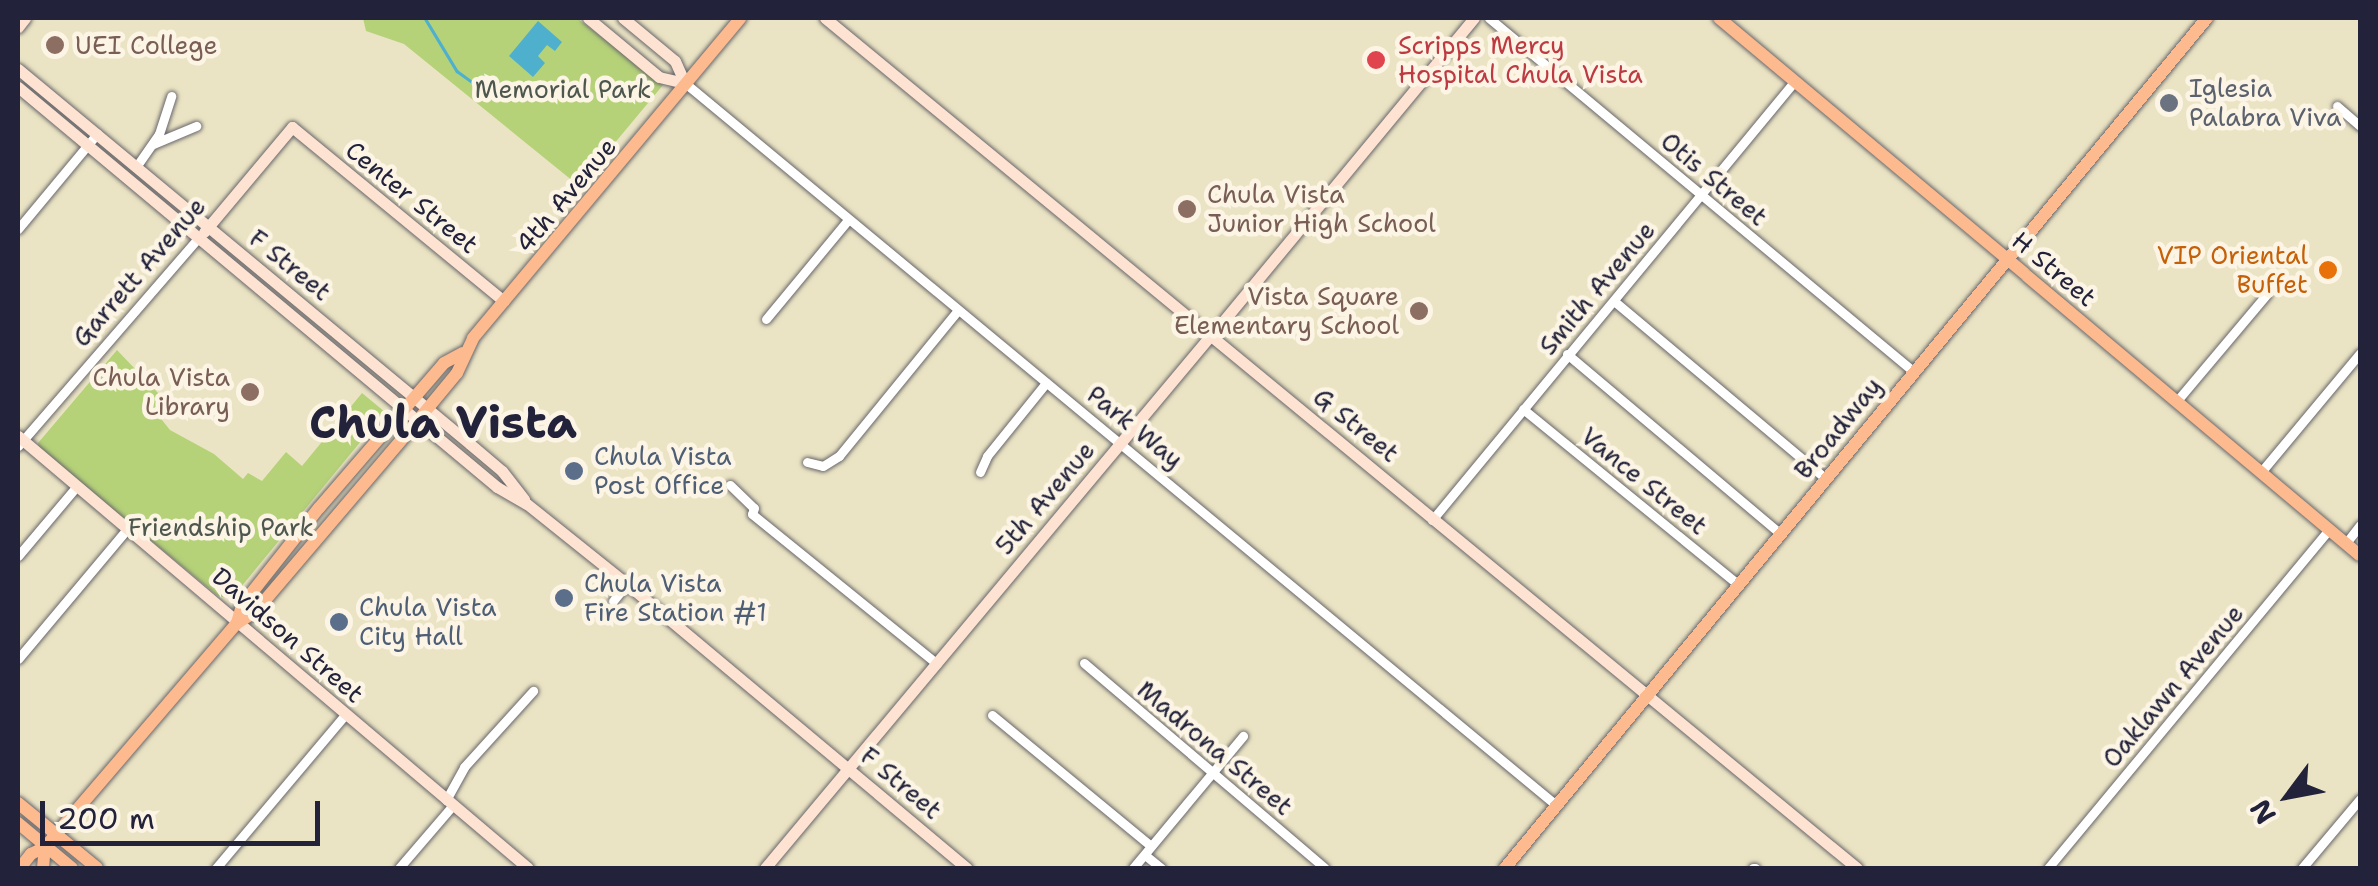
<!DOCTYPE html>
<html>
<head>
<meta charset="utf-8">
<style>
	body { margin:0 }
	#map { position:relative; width:2378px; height:886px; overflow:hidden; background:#ebe4c4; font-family:"Shantell Sans",sans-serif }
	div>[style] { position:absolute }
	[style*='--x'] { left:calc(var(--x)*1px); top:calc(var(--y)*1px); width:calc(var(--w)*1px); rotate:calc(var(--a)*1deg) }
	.green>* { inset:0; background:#b5d279 }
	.water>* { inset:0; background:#4eb0cd }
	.stream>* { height:2.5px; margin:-1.25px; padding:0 1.25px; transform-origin:1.25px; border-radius:1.25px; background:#4eb0cd }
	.roads { filter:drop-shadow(0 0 2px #68666b) drop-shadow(0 0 2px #68666b) }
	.street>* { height:9px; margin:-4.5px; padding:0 4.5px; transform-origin:4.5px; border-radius:4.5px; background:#fff }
	.secondary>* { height:11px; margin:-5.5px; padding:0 5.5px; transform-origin:5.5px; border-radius:5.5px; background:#fee3d2 }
	.primary>* { height:12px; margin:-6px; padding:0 6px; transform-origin:6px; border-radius:6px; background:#fcba8e }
	.dots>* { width:28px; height:28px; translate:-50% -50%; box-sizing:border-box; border:5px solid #fcf5e5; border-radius:50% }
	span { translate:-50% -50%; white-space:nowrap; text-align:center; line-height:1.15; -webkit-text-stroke:9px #fcf5e5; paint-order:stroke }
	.education-label { font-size:25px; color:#785e54 }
	.left { translate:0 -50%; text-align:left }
	.right { translate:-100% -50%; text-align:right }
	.health-label { font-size:25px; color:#be3a42 }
	.park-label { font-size:25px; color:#4e574e }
	.worship-label { font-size:25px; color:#5b616d }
	.street-label { font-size:25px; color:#22223b }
	.food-label { font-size:25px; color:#c56008 }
	.service-label { font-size:25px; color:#4e5e75 }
	.town-label { font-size:45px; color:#22223b; font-weight:700 }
	.frame { position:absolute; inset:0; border:20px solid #22223b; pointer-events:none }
	.north { position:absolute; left:2238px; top:746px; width:100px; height:100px; -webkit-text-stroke:8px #fcf5e5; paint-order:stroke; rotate:238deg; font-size:28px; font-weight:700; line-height:40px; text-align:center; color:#22223b }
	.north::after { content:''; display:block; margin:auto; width:35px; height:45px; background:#22223b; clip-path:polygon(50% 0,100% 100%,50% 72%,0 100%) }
	.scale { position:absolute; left:40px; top:801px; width:280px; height:45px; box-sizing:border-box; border:5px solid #22223b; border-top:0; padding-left:12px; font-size:30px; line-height:35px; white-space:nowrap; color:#22223b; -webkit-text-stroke:8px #fcf5e5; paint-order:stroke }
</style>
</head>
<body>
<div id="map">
	<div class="green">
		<i style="clip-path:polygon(363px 18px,577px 18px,663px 85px,579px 186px,404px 44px,366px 31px)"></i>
		<i style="clip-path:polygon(117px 350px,158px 393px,162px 420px,170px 430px,214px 454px,243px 479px,248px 473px,262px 481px,286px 452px,302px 466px,362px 393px,385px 412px,231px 599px,218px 596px,39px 448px,38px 443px)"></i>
	</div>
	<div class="water">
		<i style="clip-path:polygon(538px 21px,562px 42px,555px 51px,547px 45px,538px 56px,545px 63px,533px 77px,509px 56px)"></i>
	</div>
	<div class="stream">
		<i style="--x:425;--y:18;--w:62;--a:58.9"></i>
		<i style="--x:457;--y:71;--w:36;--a:36"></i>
	</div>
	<div class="roads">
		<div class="street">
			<i style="--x:1489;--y:18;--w:552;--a:39.78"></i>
			<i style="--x:685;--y:83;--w:1131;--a:39.66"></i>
			<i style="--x:2337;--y:106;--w:30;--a:41"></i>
			<i style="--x:153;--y:144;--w:47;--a:-22.7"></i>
			<i style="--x:136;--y:167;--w:40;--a:-55.1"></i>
			<i style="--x:159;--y:134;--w:40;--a:-72"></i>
			<i style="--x:18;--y:229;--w:124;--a:-50.3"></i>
			<i style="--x:1614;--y:301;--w:277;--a:40"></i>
			<i style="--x:766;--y:319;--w:129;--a:-50.4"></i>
			<i style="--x:1567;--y:354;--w:280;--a:40.1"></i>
			<i style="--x:2176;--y:402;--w:141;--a:-49.9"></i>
			<i style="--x:1523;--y:409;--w:279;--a:39.2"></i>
			<i style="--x:18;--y:446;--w:276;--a:-49.1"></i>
			<i style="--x:807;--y:462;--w:16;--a:14"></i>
			<i style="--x:823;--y:466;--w:19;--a:-32"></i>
			<i style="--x:839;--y:456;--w:188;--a:-50.8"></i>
			<i style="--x:980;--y:472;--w:17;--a:-66"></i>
			<i style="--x:987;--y:456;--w:94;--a:-51.1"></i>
			<i style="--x:2261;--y:472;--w:155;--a:-50.2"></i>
			<i style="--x:730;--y:485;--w:33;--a:44"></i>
			<i style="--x:754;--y:508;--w:6;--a:108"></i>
			<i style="--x:752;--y:514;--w:238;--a:39"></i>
			<i style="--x:1432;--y:520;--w:568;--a:-50.43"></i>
			<i style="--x:2346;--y:543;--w:23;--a:-52"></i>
			<i style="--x:18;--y:556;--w:92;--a:-49.9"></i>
			<i style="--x:613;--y:601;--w:22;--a:-51"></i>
			<i style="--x:18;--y:659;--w:171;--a:-50"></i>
			<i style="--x:1084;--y:663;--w:316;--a:40.4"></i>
			<i style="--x:992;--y:715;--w:206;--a:39.5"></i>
			<i style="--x:446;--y:800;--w:38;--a:-61"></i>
			<i style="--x:464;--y:767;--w:103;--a:-47.8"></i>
			<i style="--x:1145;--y:855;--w:21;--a:39"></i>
			<i style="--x:216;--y:868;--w:200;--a:-49.9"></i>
			<i style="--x:399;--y:868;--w:83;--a:-49.4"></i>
			<i style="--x:1133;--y:868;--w:172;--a:-50.2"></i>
			<i style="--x:1753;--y:868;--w:2;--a:0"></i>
			<i style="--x:2048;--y:868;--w:440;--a:-50.3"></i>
			<i style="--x:2302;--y:868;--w:90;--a:-50"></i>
		</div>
		<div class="secondary">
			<i style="--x:588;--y:18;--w:92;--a:39.7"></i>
			<i style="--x:659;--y:77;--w:27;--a:13"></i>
			<i style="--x:623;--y:18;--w:67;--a:39.6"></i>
			<i style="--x:675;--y:61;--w:24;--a:66"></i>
			<i style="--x:825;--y:18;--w:1337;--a:39.48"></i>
			<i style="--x:18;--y:27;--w:11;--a:-52"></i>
			<i style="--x:18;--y:69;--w:587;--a:39.68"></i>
			<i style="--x:470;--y:444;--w:42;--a:40.2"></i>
			<i style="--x:502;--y:471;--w:36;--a:52"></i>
			<i style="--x:18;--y:87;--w:624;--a:39.86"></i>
			<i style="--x:497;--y:487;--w:34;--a:30"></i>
			<i style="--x:527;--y:504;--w:128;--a:38.7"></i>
			<i style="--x:627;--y:584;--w:443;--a:39.9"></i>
			<i style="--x:204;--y:232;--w:137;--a:-50"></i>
			<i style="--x:292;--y:127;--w:274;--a:39.4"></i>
			<i style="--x:1220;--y:325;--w:398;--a:-50.4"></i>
			<i style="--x:18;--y:436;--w:668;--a:40.27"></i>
			<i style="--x:765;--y:868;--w:694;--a:-50.09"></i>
		</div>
		<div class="primary">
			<i style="--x:1719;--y:18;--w:398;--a:39.9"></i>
			<i style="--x:2027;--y:276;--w:434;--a:40"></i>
			<i style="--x:237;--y:623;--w:19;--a:-74"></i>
			<i style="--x:242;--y:605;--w:124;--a:-51.6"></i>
			<i style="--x:319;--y:508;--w:191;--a:-49.2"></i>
			<i style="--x:444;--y:363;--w:21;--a:-28"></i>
			<i style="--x:18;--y:803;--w:102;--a:39.4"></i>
			<i style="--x:18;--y:823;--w:70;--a:39.8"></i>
			<i style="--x:20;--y:868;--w:18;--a:-52"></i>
			<i style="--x:31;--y:854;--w:16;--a:-27"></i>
			<i style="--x:45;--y:847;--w:295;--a:-49.4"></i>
			<i style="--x:237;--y:623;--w:21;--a:-31"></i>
			<i style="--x:255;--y:612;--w:238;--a:-49.6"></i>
			<i style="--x:409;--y:431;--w:75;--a:-50.4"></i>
			<i style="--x:457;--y:373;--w:38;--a:-65"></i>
			<i style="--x:473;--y:338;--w:417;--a:-50.1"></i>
			<i style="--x:43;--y:868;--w:21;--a:-85"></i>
			<i style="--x:1505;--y:868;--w:1102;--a:-50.45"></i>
		</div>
	</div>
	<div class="dots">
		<i style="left:55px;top:45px;background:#8d6e63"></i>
		<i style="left:1376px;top:60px;background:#e0444e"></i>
		<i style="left:2169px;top:103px;background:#6b7280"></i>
		<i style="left:1187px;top:209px;background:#8d6e63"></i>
		<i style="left:2328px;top:270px;background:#e8710a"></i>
		<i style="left:1419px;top:311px;background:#8d6e63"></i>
		<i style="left:250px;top:392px;background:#8d6e63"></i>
		<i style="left:574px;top:471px;background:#5c6f8a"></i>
		<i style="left:564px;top:598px;background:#5c6f8a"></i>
		<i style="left:339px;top:622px;background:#5c6f8a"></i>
	</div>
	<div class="education-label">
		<span class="left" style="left:75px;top:45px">UEI College</span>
		<span class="left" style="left:1207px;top:209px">Chula Vista<br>Junior High School</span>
		<span class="right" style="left:1399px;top:311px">Vista Square<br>Elementary School</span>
		<span class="right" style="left:230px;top:392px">Chula Vista<br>Library</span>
	</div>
	<div class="health-label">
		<span class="left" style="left:1398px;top:60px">Scripps Mercy<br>Hospital Chula Vista</span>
	</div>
	<div class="park-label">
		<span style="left:563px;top:89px">Memorial Park</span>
		<span style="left:221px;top:527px">Friendship Park</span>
	</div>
	<div class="worship-label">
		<span class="left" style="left:2189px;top:103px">Iglesia<br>Palabra Viva</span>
	</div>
	<div class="street-label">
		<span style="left:1714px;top:179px;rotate:40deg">Otis Street</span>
		<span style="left:566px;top:195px;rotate:-50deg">4th Avenue</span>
		<span style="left:412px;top:197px;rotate:39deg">Center Street</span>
		<span style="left:290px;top:265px;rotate:39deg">F Street</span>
		<span style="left:2054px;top:269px;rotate:40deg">H Street</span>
		<span style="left:139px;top:272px;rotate:-49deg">Garrett Avenue</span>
		<span style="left:1597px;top:288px;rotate:-50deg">Smith Avenue</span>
		<span style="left:1356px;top:425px;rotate:39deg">G Street</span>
		<span style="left:1135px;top:427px;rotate:39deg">Park Way</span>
		<span style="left:1838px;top:428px;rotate:-51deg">Broadway</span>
		<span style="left:1644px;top:481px;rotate:39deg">Vance Street</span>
		<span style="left:1045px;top:498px;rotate:-50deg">5th Avenue</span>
		<span style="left:288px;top:635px;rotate:41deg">Davidson Street</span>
		<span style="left:2173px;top:686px;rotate:-50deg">Oaklawn Avenue</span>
		<span style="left:1215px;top:748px;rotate:40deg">Madrona Street</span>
		<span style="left:901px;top:783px;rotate:40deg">F Street</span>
	</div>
	<div class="food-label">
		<span class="right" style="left:2308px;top:270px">VIP Oriental<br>Buffet</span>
	</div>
	<div class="service-label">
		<span class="left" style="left:594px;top:471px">Chula Vista<br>Post Office</span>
		<span class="left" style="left:584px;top:598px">Chula Vista<br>Fire Station #1</span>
		<span class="left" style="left:359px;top:622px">Chula Vista<br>City Hall</span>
	</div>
	<div class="town-label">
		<span style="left:443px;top:423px">Chula Vista</span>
	</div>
	<div class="frame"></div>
	<div class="north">N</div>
	<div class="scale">200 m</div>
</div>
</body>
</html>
